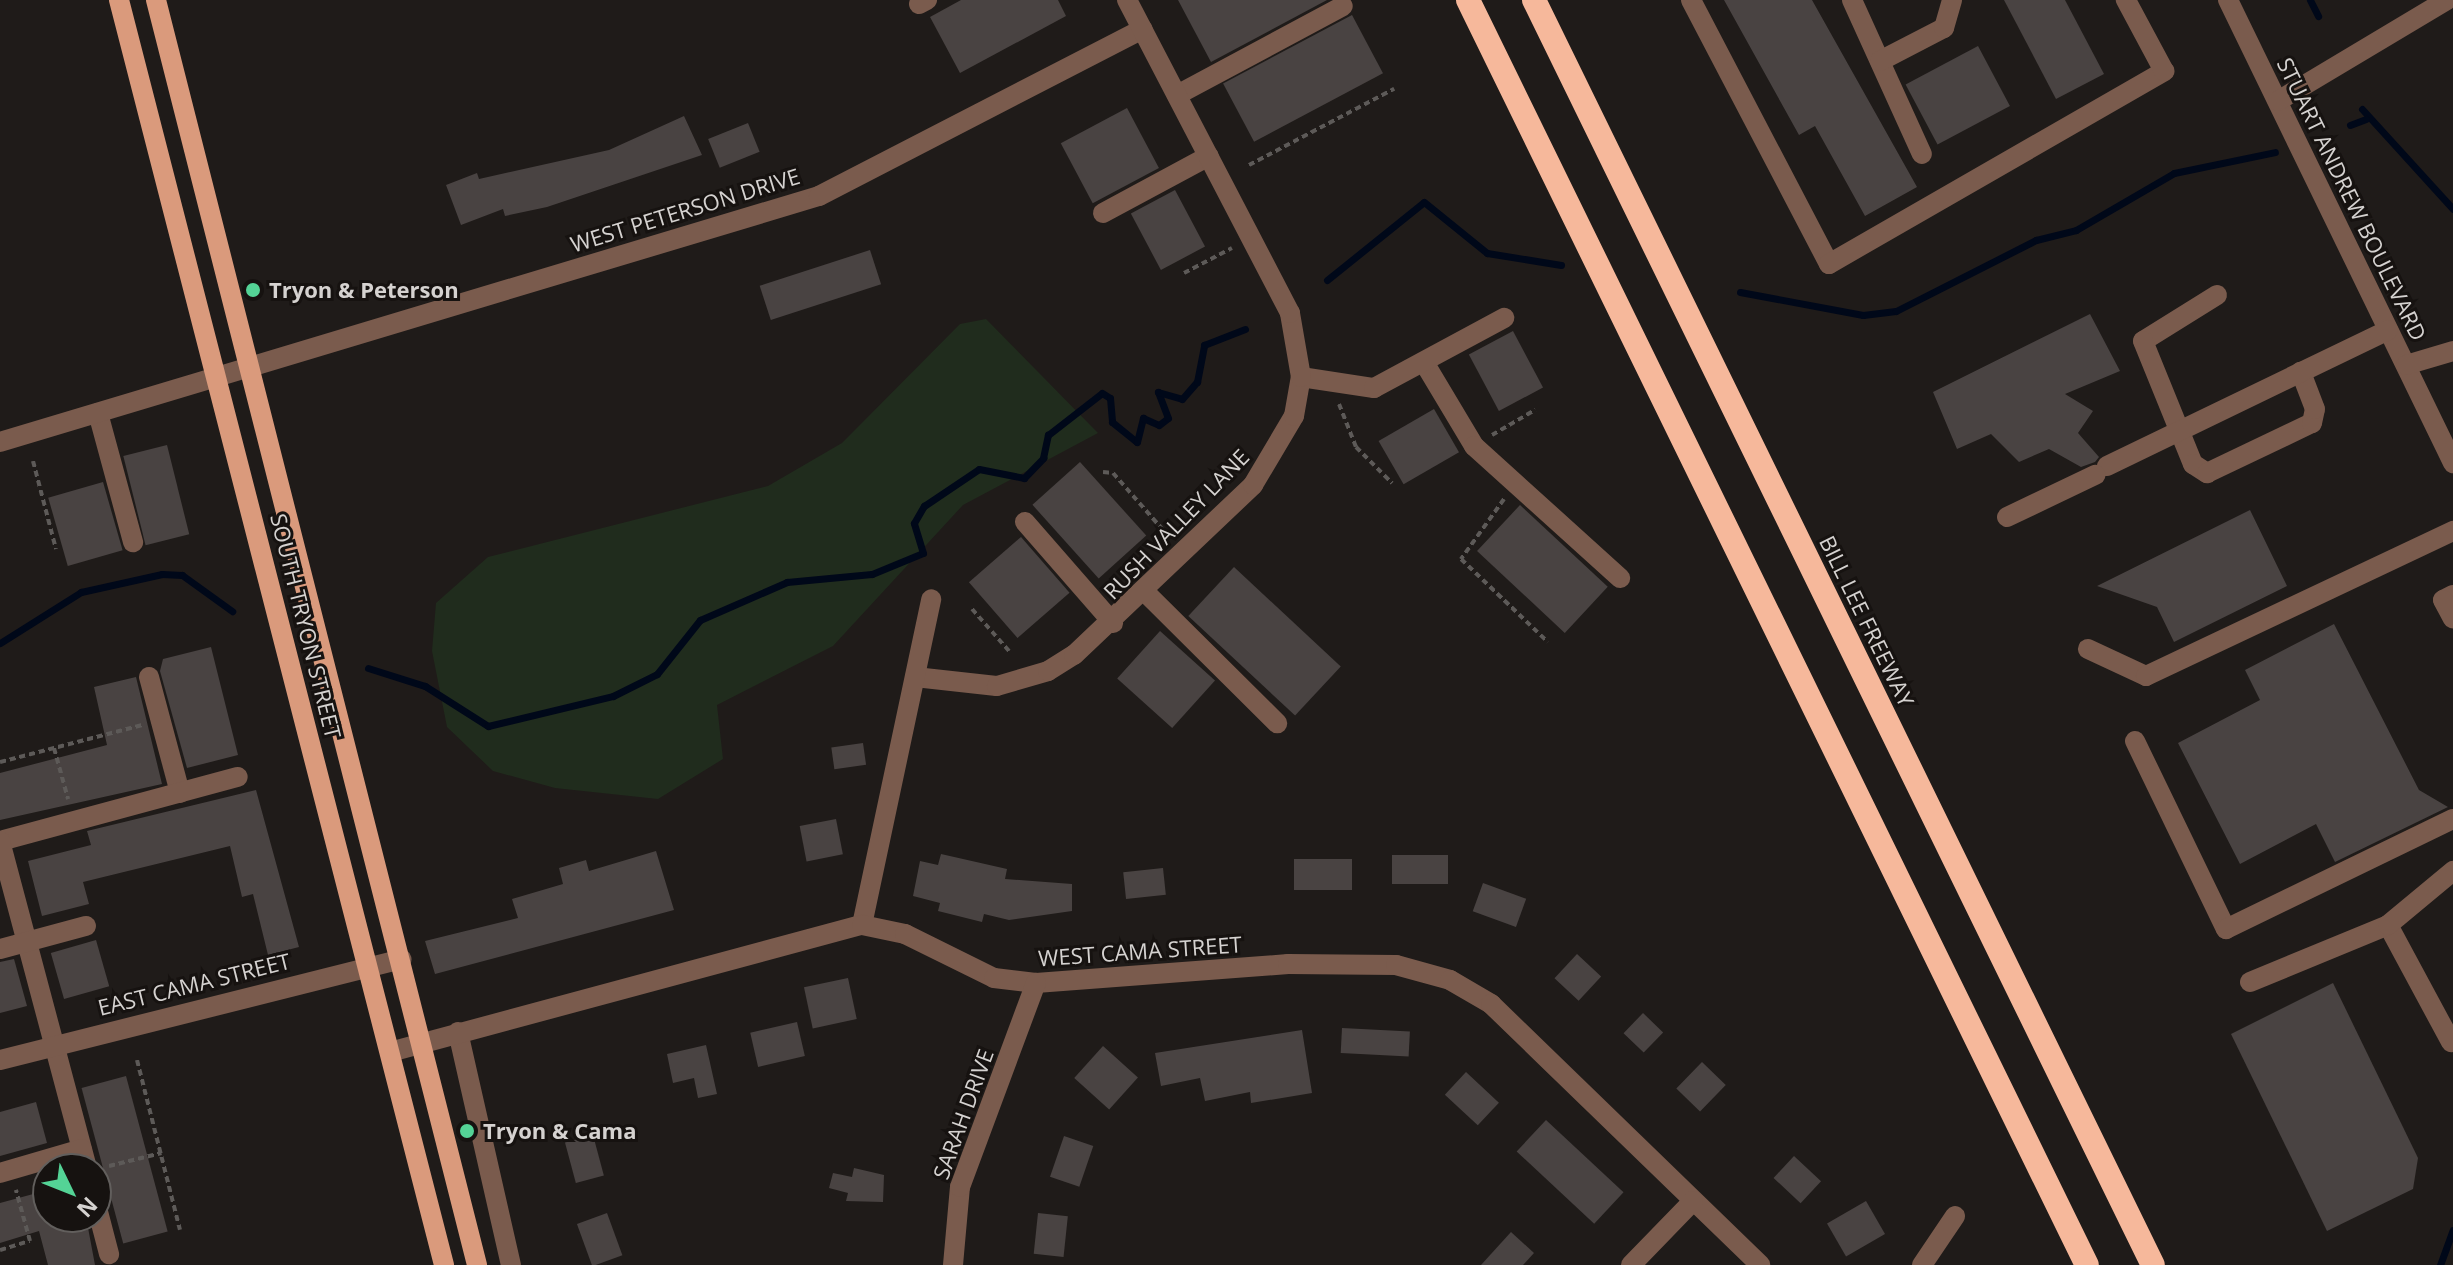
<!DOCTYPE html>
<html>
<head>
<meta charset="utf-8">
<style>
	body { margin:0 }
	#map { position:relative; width:2453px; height:1265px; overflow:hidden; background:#1f1b19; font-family:"Open Sans",sans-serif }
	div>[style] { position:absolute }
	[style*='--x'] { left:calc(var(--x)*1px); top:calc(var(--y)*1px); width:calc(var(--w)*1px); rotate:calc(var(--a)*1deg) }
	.green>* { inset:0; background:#202c1d }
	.stream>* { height:7px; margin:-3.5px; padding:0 3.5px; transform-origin:3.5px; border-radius:3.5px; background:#000819 }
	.building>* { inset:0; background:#494342; transform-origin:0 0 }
	.path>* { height:4px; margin-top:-2px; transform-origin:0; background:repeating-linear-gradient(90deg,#5d5a58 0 6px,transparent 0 10px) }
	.minor>* { height:20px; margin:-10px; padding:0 10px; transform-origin:10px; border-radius:10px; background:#7a5b4d }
	.major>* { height:20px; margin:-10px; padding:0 10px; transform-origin:10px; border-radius:10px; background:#da9a7c }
	.highway>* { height:24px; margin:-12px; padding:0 12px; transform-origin:12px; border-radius:12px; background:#f6b89b }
	.dots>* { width:22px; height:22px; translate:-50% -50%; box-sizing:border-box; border:4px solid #161210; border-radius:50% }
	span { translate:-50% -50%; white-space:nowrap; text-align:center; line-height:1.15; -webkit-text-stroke:6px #161210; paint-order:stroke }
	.street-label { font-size:22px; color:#d5d2d0 }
	.poi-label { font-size:22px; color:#d5d2d0; font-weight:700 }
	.left { translate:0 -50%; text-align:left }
	.north { position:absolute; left:32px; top:1153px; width:80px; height:80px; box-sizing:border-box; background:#161210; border:2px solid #625f5d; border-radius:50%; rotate:133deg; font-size:22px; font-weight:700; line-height:32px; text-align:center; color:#d5d2d0 }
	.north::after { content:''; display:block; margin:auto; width:28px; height:36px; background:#54d396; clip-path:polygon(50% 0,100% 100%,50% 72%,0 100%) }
</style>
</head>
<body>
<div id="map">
	<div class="green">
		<i style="clip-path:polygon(986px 319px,1098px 433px,963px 505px,833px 646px,717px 705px,723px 759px,658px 799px,555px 788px,493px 771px,447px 727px,432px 651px,436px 603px,488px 557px,768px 486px,842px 443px,960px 324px)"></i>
	</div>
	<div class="stream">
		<i style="--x:2310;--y:0;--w:18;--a:63"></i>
		<i style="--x:2362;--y:109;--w:135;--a:47.7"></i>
		<i style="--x:2350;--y:125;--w:17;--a:-21"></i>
		<i style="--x:1327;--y:280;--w:124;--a:-38.8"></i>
		<i style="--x:1424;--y:202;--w:81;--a:39"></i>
		<i style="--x:1487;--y:253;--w:75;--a:9.2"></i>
		<i style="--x:1740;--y:292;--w:125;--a:10.6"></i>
		<i style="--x:1863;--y:315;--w:33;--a:-7"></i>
		<i style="--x:1896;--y:311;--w:157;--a:-26.9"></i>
		<i style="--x:2036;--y:240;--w:41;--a:-14"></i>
		<i style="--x:2076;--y:230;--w:113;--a:-30.2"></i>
		<i style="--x:2174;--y:173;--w:103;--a:-11.7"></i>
		<i style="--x:0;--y:643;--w:96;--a:-32.2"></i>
		<i style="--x:81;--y:592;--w:83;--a:-12.5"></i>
		<i style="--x:162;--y:574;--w:20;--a:3"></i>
		<i style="--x:182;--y:575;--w:62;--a:35.8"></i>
		<i style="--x:368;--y:668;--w:60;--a:17.5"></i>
		<i style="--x:425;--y:686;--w:75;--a:32.4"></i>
		<i style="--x:488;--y:726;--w:129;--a:-13.5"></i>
		<i style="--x:613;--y:696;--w:49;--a:-26.6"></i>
		<i style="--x:657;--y:674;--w:69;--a:-51.5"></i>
		<i style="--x:700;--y:620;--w:95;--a:-23.6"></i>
		<i style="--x:787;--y:582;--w:85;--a:-5.4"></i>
		<i style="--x:872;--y:574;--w:55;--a:-22.4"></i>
		<i style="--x:923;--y:553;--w:31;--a:-107"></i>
		<i style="--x:914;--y:523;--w:20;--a:-60"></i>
		<i style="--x:924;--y:506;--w:66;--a:-33.9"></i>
		<i style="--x:979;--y:469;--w:46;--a:11.3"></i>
		<i style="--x:1024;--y:478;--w:28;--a:-46"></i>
		<i style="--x:1043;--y:458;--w:24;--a:-78"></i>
		<i style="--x:1048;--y:435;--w:68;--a:-37.9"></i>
		<i style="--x:1102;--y:393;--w:9;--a:32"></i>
		<i style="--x:1110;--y:398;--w:24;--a:85"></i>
		<i style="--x:1112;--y:422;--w:32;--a:39"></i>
		<i style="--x:1137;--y:442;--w:25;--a:-76"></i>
		<i style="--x:1143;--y:418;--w:17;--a:24"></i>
		<i style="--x:1159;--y:425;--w:11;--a:-38"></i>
		<i style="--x:1168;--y:418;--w:28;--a:-111"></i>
		<i style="--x:1158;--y:392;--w:25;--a:16"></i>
		<i style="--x:1182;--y:399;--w:23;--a:-49"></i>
		<i style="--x:1197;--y:382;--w:38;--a:-79"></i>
		<i style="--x:1204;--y:345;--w:44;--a:-21.3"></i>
		<i style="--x:2440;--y:1265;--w:37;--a:-70"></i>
	</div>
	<div class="building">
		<i style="clip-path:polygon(961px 0,1058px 0,1066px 16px,960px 73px,930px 17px)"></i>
		<i style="clip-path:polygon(1178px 0,1327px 0,1211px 62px)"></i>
		<i style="clip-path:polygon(1724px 0,1812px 0,1917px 187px,1865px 216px,1815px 126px,1799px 135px)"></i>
		<i style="clip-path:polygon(2004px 0,2065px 0,2104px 74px,2056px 99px)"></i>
		<i style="left:1352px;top:15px;width:66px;height:146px;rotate:62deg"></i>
		<i style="left:1978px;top:46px;width:68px;height:82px;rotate:62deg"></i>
		<i style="left:1127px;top:108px;width:68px;height:75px;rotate:62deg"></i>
		<i style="clip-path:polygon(684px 116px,702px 155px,547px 207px,505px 216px,503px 209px,461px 225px,446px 185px,477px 173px,479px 179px,609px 150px)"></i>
		<i style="left:748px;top:123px;width:31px;height:43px;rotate:68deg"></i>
		<i style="left:1175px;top:190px;width:64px;height:50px;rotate:62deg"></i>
		<i style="left:870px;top:250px;width:36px;height:116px;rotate:72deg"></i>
		<i style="clip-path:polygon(2090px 314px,2120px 371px,2065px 394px,2093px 411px,2078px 433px,2099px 457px,2095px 462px,2081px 467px,2049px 449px,2019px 462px,1991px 434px,1957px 449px,1933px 392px)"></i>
		<i style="left:1513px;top:331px;width:64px;height:50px;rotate:62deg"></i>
		<i style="left:1434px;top:409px;width:50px;height:64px;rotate:60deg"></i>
		<i style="left:167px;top:445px;width:92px;height:45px;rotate:76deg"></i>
		<i style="left:1080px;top:462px;width:99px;height:64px;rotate:48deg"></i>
		<i style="left:103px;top:482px;width:71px;height:57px;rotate:74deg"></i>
		<i style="left:1520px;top:505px;width:120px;height:63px;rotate:43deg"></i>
		<i style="clip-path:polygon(2250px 510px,2287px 586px,2174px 642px,2157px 607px,2097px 586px)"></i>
		<i style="left:1021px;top:537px;width:74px;height:69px;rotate:49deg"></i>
		<i style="left:1234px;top:567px;width:146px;height:67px;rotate:43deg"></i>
		<i style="clip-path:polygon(2334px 624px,2419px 790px,2448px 807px,2335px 862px,2316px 824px,2240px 864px,2178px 743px,2260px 700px,2245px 670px)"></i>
		<i style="left:1160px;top:631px;width:74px;height:64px;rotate:42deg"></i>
		<i style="clip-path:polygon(211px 647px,238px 755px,187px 768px,160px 671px,163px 659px)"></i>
		<i style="clip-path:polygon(136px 677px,162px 784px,0 820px,0 773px,107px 745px,94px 687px)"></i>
		<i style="left:863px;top:743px;width:22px;height:32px;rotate:82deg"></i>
		<i style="clip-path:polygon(256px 790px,299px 947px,268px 955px,253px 894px,242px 897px,230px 846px,83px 882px,89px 904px,42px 916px,28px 861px,91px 845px,87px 831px)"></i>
		<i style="left:836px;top:819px;width:36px;height:37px;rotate:79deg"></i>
		<i style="clip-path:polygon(656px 851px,674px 910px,435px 974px,425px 941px,518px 918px,512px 899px,563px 884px,559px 868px,586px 860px,589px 871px)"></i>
		<i style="clip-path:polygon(941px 854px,1007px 869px,1005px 879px,1072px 884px,1072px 911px,1009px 920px,984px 914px,982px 922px,938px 911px,940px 903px,913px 896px,920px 861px,938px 865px)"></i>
		<i style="left:1448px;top:855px;width:29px;height:56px;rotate:90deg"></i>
		<i style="left:1352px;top:859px;width:31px;height:58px;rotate:90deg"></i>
		<i style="left:1163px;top:868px;width:27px;height:40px;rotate:84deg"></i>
		<i style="left:1483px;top:883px;width:46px;height:30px;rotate:20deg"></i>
		<i style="left:96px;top:940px;width:48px;height:47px;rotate:74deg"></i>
		<i style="left:1577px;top:954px;width:33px;height:33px;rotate:43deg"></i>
		<i style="clip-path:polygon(14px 959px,27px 1006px,0 1013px,0 962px)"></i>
		<i style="left:848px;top:978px;width:42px;height:45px;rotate:78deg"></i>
		<i style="clip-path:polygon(2333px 983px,2418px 1158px,2413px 1189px,2327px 1231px,2231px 1034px)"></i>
		<i style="left:1643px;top:1013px;width:28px;height:28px;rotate:44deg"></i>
		<i style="left:797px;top:1022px;width:35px;height:48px;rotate:77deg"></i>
		<i style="left:1342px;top:1028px;width:68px;height:25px;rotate:3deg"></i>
		<i style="clip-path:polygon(1302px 1030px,1312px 1093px,1251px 1103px,1250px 1092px,1205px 1101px,1200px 1078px,1161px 1086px,1155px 1053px)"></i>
		<i style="clip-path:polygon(706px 1045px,717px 1094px,698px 1098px,694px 1078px,673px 1083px,667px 1054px)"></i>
		<i style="left:1103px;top:1046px;width:47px;height:43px;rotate:42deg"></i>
		<i style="left:1702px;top:1062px;width:33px;height:37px;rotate:44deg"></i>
		<i style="left:1466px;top:1072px;width:45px;height:31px;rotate:43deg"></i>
		<i style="left:126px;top:1076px;width:161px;height:46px;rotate:75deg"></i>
		<i style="clip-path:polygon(36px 1102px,47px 1143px,0 1156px,0 1112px)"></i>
		<i style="left:1546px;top:1120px;width:106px;height:43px;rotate:43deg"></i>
		<i style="left:593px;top:1135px;width:42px;height:29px;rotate:75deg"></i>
		<i style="left:1064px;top:1136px;width:31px;height:43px;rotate:19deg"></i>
		<i style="left:1794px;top:1156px;width:37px;height:30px;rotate:43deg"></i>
		<i style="clip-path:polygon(854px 1168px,884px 1175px,883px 1202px,846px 1201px,848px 1193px,829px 1188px,833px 1173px,852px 1177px)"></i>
		<i style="clip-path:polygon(48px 1190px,48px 1217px,86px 1217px,95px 1265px,48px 1265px,39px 1231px,0 1243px,0 1203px)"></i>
		<i style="left:1866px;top:1201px;width:38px;height:45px;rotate:60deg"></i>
		<i style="left:607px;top:1213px;width:45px;height:32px;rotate:70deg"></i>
		<i style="left:1038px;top:1213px;width:30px;height:41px;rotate:6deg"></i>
		<i style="clip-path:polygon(1511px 1232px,1534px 1253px,1523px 1265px,1481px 1265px)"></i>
	</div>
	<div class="path">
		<i style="--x:1249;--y:165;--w:164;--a:-27.7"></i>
		<i style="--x:1184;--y:273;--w:54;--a:-27.5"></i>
		<i style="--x:1339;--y:404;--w:46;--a:68.4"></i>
		<i style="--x:1356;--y:447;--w:51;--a:45"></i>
		<i style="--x:1492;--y:435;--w:50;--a:-30.2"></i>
		<i style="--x:33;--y:461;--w:91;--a:75.4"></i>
		<i style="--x:1103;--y:472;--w:10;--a:6"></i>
		<i style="--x:1113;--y:473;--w:76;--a:48.7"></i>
		<i style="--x:1504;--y:499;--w:74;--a:125.6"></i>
		<i style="--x:1461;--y:559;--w:120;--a:43.7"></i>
		<i style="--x:972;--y:609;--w:56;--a:48.6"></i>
		<i style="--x:54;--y:748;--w:53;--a:74.6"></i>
		<i style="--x:0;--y:762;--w:147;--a:-14.6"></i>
		<i style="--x:137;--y:1060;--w:175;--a:75.8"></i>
		<i style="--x:109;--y:1166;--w:54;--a:-14"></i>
		<i style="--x:0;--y:1250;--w:31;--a:-17"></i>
		<i style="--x:30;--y:1241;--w:53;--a:-105.4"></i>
	</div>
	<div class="minor">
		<i style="--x:1691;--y:0;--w:298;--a:62.4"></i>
		<i style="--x:1829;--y:264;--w:387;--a:-29.9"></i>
		<i style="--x:2164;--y:71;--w:81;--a:-118.2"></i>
		<i style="--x:1852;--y:0;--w:169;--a:65.6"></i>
		<i style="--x:2228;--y:0;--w:515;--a:64.08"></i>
		<i style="--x:919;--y:4;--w:9;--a:-27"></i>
		<i style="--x:1880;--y:61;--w:72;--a:-27.3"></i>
		<i style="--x:1944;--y:28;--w:29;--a:-74"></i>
		<i style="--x:1177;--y:95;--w:188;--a:-28.2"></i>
		<i style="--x:2278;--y:101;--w:197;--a:-30.9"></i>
		<i style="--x:1103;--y:213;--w:120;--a:-28.3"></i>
		<i style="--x:2217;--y:295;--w:87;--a:148.1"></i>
		<i style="--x:2143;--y:341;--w:133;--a:67.9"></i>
		<i style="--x:2193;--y:464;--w:17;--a:33"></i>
		<i style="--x:2207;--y:473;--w:116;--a:-25.5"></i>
		<i style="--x:2312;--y:423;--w:14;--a:-78"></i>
		<i style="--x:2315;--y:409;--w:40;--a:-111"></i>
		<i style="--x:1425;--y:364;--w:96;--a:59.1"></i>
		<i style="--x:1474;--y:446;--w:197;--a:42.1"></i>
		<i style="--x:2406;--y:365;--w:49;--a:-16.6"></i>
		<i style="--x:1301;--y:377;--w:74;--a:8.6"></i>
		<i style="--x:1374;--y:388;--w:148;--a:-28.3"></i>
		<i style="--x:98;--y:413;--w:134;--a:74.8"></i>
		<i style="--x:0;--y:442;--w:855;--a:-16.72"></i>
		<i style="--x:819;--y:196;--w:364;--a:-27.3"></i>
		<i style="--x:2107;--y:466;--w:312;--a:-25.8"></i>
		<i style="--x:2007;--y:517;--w:98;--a:-25.5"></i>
		<i style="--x:1025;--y:522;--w:134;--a:48.9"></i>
		<i style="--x:1146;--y:593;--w:185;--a:44.8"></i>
		<i style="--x:2453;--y:595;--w:11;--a:153"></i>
		<i style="--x:2443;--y:600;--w:21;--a:62"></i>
		<i style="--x:2088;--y:649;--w:64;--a:25"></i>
		<i style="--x:2146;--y:676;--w:340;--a:-25.3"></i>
		<i style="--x:149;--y:677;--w:120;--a:75"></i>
		<i style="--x:915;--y:677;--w:82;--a:6.3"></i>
		<i style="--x:997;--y:686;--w:53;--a:-16.4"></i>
		<i style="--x:1048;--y:671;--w:31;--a:-32"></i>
		<i style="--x:1074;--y:655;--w:247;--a:-43.5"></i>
		<i style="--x:1253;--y:485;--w:80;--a:-59.3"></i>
		<i style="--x:1294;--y:416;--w:40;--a:-80"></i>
		<i style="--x:1301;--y:377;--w:65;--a:-99.8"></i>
		<i style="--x:1290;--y:313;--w:353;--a:-117.5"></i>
		<i style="--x:2135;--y:741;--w:209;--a:64.2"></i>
		<i style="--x:2226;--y:929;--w:252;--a:-25.9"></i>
		<i style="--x:4;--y:840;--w:242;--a:-15.1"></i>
		<i style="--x:0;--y:841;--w:339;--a:75.1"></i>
		<i style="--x:862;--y:925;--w:333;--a:-78"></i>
		<i style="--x:2388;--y:925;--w:133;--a:61.7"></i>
		<i style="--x:0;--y:949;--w:89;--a:-15"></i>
		<i style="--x:2250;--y:982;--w:149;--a:-22.4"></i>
		<i style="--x:2388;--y:925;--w:85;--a:-39.7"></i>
		<i style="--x:458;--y:1032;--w:239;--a:77.2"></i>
		<i style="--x:390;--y:1052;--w:489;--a:-15.1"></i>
		<i style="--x:862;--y:925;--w:44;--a:11.8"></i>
		<i style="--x:905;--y:934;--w:99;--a:26.3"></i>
		<i style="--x:994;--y:978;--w:42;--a:6.8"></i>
		<i style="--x:1036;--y:983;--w:253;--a:-4.3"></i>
		<i style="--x:1288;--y:964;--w:108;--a:0.5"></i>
		<i style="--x:1396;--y:965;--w:56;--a:15.5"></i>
		<i style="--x:1450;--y:980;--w:48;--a:30.3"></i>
		<i style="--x:1491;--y:1004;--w:375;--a:44.1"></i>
		<i style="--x:0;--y:1060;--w:414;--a:-14.1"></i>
		<i style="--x:0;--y:1173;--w:85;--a:-16.3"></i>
		<i style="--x:96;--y:1204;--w:52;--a:75.4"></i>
		<i style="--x:953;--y:1265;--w:78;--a:-84.9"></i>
		<i style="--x:960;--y:1187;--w:218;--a:-69.6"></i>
		<i style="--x:1631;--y:1265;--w:89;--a:-45.9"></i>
		<i style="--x:1922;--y:1265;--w:59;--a:-56"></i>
	</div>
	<div class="major">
		<i style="--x:119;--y:0;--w:1306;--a:75.59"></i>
		<i style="--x:156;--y:0;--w:1305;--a:75.76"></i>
	</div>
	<div class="highway">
		<i style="--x:1468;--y:0;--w:1408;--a:63.93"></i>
		<i style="--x:1534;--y:0;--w:1408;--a:63.93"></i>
	</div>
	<div class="dots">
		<i style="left:253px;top:290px;background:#54d396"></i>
		<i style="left:467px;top:1131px;background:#54d396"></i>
	</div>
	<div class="street-label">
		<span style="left:2352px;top:199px;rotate:64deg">STUART ANDREW BOULEVARD</span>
		<span style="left:685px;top:210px;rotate:-17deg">WEST PETERSON DRIVE</span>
		<span style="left:1176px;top:524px;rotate:-46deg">RUSH VALLEY LANE</span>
		<span style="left:1867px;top:621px;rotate:64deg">BILL LEE FREEWAY</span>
		<span style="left:306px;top:626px;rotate:76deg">SOUTH TRYON STREET</span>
		<span style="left:1140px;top:951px;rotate:-4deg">WEST CAMA STREET</span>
		<span style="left:194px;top:984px;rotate:-14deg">EAST CAMA STREET</span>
		<span style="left:963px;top:1114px;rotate:-70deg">SARAH DRIVE</span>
	</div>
	<div class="poi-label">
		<span class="left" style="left:269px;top:290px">Tryon &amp; Peterson</span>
		<span class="left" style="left:483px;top:1131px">Tryon &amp; Cama</span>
	</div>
	<div class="north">N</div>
</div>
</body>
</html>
